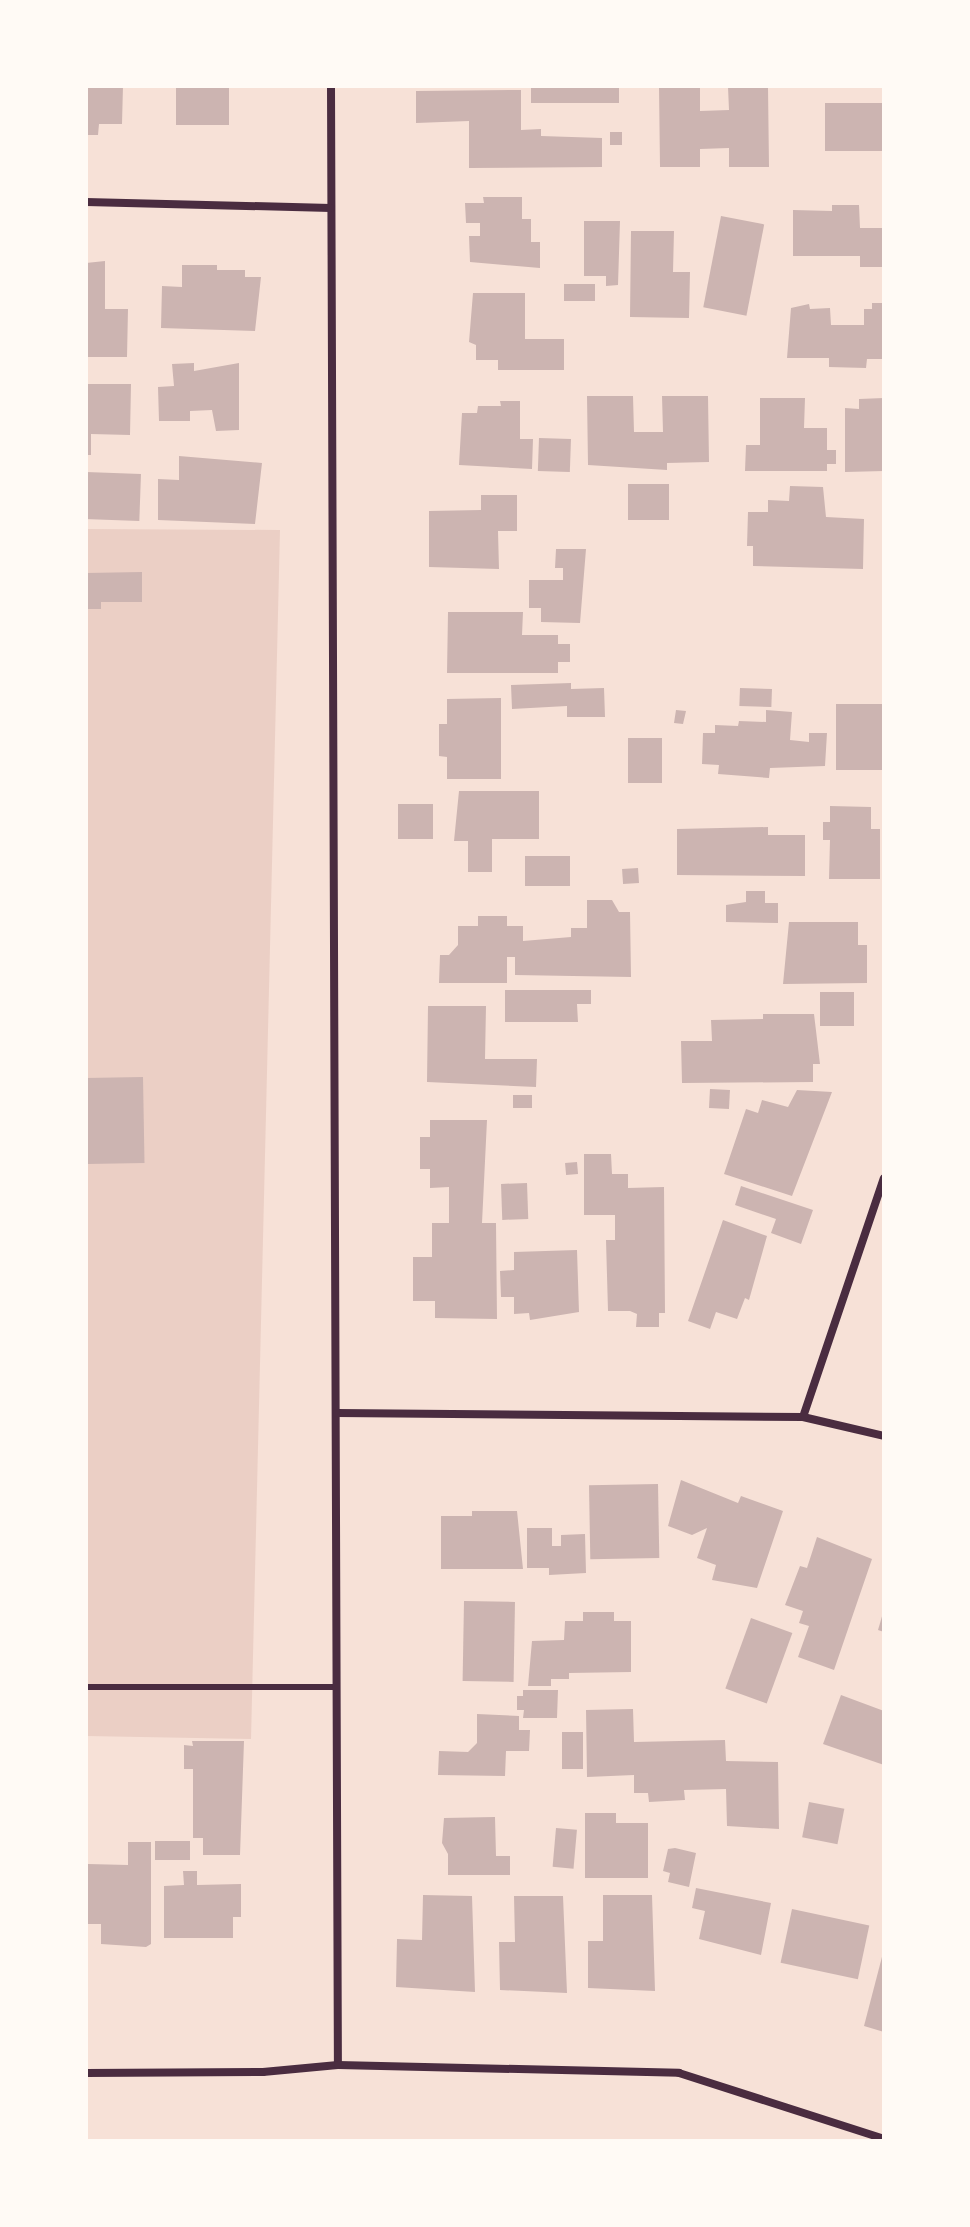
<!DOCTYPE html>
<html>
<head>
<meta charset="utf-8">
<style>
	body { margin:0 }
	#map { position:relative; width:970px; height:2227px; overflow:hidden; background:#f7e1d7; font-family:Overpass,sans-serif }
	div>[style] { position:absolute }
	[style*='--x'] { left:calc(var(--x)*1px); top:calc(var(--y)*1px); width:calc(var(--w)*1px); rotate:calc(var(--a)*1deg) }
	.green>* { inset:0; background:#ebcfc5 }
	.building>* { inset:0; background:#ccb4b1; transform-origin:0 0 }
	.service>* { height:6px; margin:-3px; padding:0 3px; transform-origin:3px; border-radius:3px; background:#4a2c40 }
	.minor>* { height:8px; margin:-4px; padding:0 4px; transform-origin:4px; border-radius:4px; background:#4a2c40 }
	span { translate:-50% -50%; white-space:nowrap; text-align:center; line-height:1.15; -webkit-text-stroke:8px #fffaf5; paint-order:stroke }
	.frame { position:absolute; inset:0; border:88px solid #fffaf5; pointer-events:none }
</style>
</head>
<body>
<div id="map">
	<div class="green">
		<i style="clip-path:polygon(86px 529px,280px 530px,251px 1739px,86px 1736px)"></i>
	</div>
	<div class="building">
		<i style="clip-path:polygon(86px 86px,123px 86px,122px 124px,99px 124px,98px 135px,86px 135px)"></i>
		<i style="left:176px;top:86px;width:53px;height:39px"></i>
		<i style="left:531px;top:86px;width:88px;height:17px"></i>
		<i style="clip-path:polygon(700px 86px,700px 111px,729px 110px,728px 87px,768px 87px,769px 167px,729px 167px,729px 148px,700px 149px,700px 167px,660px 167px,659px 87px)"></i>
		<i style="clip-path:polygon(521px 90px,521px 130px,541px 129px,541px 136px,602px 138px,602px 167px,469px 168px,469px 121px,416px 123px,416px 91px)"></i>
		<i style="left:825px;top:103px;width:59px;height:48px"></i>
		<i style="left:622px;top:132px;width:13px;height:12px;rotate:90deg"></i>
		<i style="clip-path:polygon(483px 197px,522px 197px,522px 219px,531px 219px,531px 242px,540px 242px,540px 268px,470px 262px,469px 236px,480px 236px,480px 223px,466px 223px,465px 203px,484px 203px)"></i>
		<i style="clip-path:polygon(832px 205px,859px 205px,860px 228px,884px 228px,884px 267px,860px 267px,860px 256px,793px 256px,793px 210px,832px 211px)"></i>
		<i style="left:721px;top:216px;width:44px;height:93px;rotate:11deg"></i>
		<i style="clip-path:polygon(584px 221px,620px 221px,618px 285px,606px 286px,606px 276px,584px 276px)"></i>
		<i style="clip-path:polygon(631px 231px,674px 231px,673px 272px,690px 272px,689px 318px,630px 317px)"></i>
		<i style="clip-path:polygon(105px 261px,105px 309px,128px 309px,127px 357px,86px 357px,86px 263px)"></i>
		<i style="clip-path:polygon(182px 265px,217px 265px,217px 270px,245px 270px,245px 277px,261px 277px,255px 331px,161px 328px,162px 286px,182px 287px)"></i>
		<i style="left:564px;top:284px;width:31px;height:17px"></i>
		<i style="clip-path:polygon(473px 293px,525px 293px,525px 339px,564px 339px,564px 370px,498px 370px,498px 360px,476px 360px,476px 345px,469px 342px)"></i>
		<i style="clip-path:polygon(872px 303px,884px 303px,884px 359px,867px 359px,866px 368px,829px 367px,829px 358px,787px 358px,791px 308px,809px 304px,810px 309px,830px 308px,831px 325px,864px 325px,864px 309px,872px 309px)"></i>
		<i style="clip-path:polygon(194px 363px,194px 371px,239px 363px,239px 430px,216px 431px,212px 410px,190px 411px,190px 421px,159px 421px,158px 387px,174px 386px,172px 364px)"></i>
		<i style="clip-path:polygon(86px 384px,131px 384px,130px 435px,91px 434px,91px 455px,86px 455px)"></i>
		<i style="clip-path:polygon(587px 396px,633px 396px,634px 432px,663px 432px,662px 396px,708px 396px,709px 462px,667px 463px,667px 470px,588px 465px)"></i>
		<i style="clip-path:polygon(760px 398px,805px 398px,804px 428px,827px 428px,827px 450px,836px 450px,836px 464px,827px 464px,827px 471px,745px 471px,746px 445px,760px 445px)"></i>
		<i style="clip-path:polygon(884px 398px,884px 471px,845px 472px,845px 408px,859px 409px,859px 399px)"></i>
		<i style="clip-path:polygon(500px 401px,520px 401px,520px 439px,533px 439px,532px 469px,459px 465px,462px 413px,477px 413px,478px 406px,501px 406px)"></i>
		<i style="left:539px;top:438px;width:32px;height:33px;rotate:2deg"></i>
		<i style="clip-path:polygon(179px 456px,262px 463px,255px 524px,158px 520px,158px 479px,179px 480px)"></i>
		<i style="left:86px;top:472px;width:55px;height:47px;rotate:2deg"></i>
		<i style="left:628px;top:484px;width:41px;height:36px"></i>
		<i style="clip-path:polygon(790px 486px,823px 487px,826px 517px,864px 519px,863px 569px,753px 566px,753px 546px,747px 546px,748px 512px,768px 512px,768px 500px,789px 501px)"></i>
		<i style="clip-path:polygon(481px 495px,517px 495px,517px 531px,498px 531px,499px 569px,429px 567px,429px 511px,481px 510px)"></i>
		<i style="clip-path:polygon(556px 549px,586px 549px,580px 623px,541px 622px,541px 608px,529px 608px,529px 580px,563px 580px,563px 568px,555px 568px)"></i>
		<i style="clip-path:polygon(142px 572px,142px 602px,101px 602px,101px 609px,86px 609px,86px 573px)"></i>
		<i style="clip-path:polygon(448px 612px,523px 612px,522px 635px,558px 635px,558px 644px,570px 644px,570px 662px,558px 662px,558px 673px,447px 673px)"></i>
		<i style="clip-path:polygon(571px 683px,571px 689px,604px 688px,605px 717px,567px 717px,567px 706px,512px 709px,511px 685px)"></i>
		<i style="left:740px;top:688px;width:32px;height:18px;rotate:2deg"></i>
		<i style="clip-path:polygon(501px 698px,501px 779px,447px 779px,447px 757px,439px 756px,439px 724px,447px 724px,447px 699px)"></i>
		<i style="left:836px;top:704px;width:48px;height:66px"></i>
		<i style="clip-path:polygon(676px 710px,686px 711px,683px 724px,674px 723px)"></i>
		<i style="clip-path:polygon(766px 710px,792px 712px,790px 740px,809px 742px,809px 733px,827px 733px,825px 766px,770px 768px,769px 778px,718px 774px,719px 765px,702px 764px,703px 733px,715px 733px,715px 725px,738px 726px,739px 721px,766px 722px)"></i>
		<i style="left:628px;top:738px;width:34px;height:45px"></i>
		<i style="clip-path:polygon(459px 791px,539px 791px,539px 839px,492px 839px,492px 872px,468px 872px,468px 841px,454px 841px)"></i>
		<i style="left:398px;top:804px;width:35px;height:35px"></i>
		<i style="clip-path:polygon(830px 806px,871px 807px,871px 829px,880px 829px,880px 879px,829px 879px,830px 840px,823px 840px,823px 822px,830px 822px)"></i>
		<i style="clip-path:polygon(768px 827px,768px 835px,805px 835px,805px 876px,677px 875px,677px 829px)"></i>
		<i style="left:525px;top:856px;width:45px;height:30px"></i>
		<i style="left:638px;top:868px;width:15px;height:16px;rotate:86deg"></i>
		<i style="clip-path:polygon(746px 891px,765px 891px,765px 903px,778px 903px,778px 923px,726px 922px,726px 905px,746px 902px)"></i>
		<i style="clip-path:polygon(587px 900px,612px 900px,619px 912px,630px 912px,631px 977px,515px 975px,515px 957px,507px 957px,507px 983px,439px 983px,440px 955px,449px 955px,458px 945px,458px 926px,478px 926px,478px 916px,507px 916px,507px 926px,523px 926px,523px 941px,571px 937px,571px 928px,587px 928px)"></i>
		<i style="clip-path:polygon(789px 922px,858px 922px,858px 945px,867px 945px,867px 983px,783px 984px)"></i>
		<i style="clip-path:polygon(505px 990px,591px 990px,591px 1004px,577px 1004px,578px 1022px,505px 1022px)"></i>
		<i style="left:820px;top:992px;width:34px;height:34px"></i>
		<i style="clip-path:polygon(428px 1006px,486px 1006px,485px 1059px,537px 1059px,536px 1087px,427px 1082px)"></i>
		<i style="clip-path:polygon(763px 1014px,814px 1014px,820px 1064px,813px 1064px,813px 1082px,682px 1083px,681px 1041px,712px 1041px,711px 1020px,763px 1019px)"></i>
		<i style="left:143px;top:1077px;width:86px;height:57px;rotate:89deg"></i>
		<i style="left:710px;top:1089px;width:20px;height:19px;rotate:3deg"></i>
		<i style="clip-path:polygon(797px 1090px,832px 1092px,792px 1196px,724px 1174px,746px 1109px,758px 1113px,762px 1100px,788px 1107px)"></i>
		<i style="left:513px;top:1095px;width:19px;height:13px"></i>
		<i style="clip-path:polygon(430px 1120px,487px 1120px,482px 1223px,496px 1223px,497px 1319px,435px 1318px,435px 1301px,413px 1301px,413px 1257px,432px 1257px,432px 1223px,449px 1223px,449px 1187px,430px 1188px,430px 1169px,420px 1169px,420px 1137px,430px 1137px)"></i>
		<i style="clip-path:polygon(584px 1154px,611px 1154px,612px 1174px,628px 1174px,628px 1188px,664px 1187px,665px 1313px,659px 1313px,659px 1327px,636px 1327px,637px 1314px,630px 1311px,608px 1311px,606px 1240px,615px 1240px,615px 1215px,584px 1215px)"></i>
		<i style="left:577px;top:1162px;width:12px;height:12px;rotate:85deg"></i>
		<i style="left:527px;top:1183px;width:36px;height:26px;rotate:88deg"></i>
		<i style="clip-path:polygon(741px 1186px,813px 1210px,801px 1244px,771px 1233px,776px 1219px,735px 1205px)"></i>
		<i style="clip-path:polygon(723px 1220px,767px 1236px,749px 1300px,745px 1298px,737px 1319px,716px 1312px,710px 1329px,688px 1321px)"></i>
		<i style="clip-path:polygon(577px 1250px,579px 1312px,530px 1320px,529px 1313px,514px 1314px,514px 1297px,501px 1297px,500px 1271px,514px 1270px,514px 1252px)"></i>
		<i style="clip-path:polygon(681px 1480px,738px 1503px,741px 1496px,783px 1511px,757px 1588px,712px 1580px,716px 1565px,697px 1558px,707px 1528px,692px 1535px,668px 1526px)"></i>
		<i style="left:658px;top:1484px;width:74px;height:69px;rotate:89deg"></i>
		<i style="clip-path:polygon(472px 1511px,517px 1511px,523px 1569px,441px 1569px,441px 1516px,472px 1516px)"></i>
		<i style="clip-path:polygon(527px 1528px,552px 1528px,552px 1546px,561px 1546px,561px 1535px,585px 1534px,586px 1573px,549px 1575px,549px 1568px,527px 1568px)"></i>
		<i style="clip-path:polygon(817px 1537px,872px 1559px,834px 1670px,798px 1657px,809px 1626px,799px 1623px,803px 1611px,785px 1605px,800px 1566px,807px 1568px)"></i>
		<i style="left:464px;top:1601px;width:51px;height:80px;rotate:1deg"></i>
		<i style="clip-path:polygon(583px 1612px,614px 1612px,614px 1621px,631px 1621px,631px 1672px,569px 1673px,569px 1679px,551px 1679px,551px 1686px,528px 1686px,532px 1641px,564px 1640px,565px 1621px,583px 1621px)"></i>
		<i style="clip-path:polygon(883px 1613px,884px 1613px,884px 1632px,878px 1630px)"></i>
		<i style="left:751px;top:1618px;width:44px;height:75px;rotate:20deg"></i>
		<i style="clip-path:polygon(523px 1690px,558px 1690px,557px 1718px,523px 1718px,524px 1710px,517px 1710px,517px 1696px,523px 1696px)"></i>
		<i style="clip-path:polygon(841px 1695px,884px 1711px,884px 1765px,823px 1744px)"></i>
		<i style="clip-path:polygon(633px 1709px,634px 1742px,725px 1740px,726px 1761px,778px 1762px,779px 1829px,727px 1826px,726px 1789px,684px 1790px,685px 1800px,649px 1802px,648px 1793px,634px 1793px,634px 1775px,587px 1777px,586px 1710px)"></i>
		<i style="clip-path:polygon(477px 1714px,519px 1716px,519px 1730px,530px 1730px,529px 1751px,506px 1751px,505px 1776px,438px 1775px,439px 1751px,468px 1752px,477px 1743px)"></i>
		<i style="left:562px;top:1732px;width:21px;height:37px"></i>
		<i style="clip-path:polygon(192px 1741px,244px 1741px,240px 1855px,203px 1855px,203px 1838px,193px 1838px,193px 1769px,184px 1769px,184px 1745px,193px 1746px)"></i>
		<i style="left:809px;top:1802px;width:36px;height:36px;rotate:11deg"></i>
		<i style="clip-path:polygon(585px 1813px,616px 1813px,616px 1823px,648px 1823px,648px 1878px,585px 1878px)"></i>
		<i style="clip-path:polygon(495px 1817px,496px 1856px,510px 1856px,510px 1875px,448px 1875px,448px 1854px,442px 1843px,444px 1818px)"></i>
		<i style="left:556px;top:1828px;width:21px;height:39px;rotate:5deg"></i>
		<i style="left:155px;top:1841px;width:35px;height:19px"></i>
		<i style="clip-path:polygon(128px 1842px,151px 1842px,151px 1944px,146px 1947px,101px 1944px,101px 1924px,86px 1924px,88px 1864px,128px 1865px)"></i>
		<i style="clip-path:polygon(675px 1848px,696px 1853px,689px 1887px,668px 1882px,670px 1873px,663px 1871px,668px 1849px)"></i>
		<i style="clip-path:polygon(183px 1871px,197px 1871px,197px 1885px,241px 1884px,241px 1917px,233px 1917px,233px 1938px,164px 1938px,164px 1886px,184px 1885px)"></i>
		<i style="clip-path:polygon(696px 1888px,771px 1903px,761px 1955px,699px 1939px,705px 1911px,692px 1908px)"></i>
		<i style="clip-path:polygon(423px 1895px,472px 1896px,475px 1992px,396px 1987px,397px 1939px,422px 1940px)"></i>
		<i style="clip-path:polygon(603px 1895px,652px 1895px,655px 1991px,588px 1988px,588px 1941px,603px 1941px)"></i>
		<i style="clip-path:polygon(514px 1896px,563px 1896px,567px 1993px,500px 1990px,499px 1942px,515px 1942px)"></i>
		<i style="left:792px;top:1909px;width:79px;height:55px;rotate:12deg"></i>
		<i style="clip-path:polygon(883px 1953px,884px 1953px,884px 2032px,864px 2026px)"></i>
	</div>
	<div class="service">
		<i style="--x:86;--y:1687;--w:248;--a:0"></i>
	</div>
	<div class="minor">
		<i style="--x:331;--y:86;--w:1979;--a:89.8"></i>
		<i style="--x:86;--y:202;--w:245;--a:1.4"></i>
		<i style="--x:337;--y:1413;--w:466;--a:0.5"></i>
		<i style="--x:803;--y:1417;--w:83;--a:13.2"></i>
		<i style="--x:803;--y:1417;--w:252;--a:-71.3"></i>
		<i style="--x:86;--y:2073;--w:177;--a:-0.3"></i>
		<i style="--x:263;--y:2072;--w:75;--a:-5.3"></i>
		<i style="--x:338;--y:2065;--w:341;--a:1.3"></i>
		<i style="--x:679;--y:2073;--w:215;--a:17.8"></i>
	</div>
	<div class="frame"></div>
</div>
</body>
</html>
